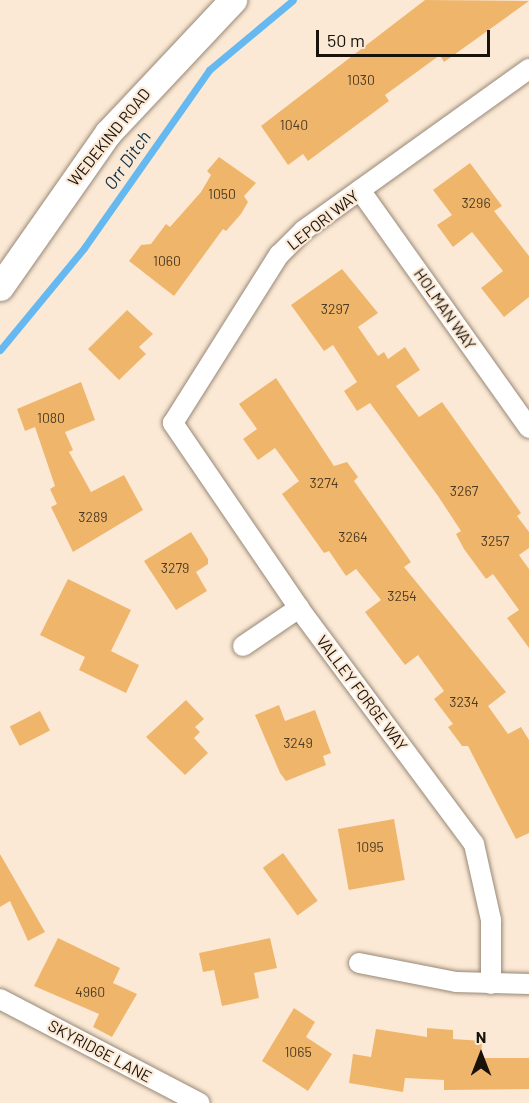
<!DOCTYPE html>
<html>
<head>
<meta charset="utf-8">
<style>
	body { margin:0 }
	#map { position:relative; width:529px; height:1103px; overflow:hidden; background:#fbe9d5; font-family:Barlow,sans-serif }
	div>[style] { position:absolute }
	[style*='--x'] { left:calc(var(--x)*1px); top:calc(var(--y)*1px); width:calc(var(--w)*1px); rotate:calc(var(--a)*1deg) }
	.stream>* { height:7px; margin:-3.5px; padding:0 3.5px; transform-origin:3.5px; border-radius:3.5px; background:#66b9f0 }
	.building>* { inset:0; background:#efb66b; transform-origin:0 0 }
	.roads { filter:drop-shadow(0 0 2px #988876) drop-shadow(0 0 2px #988876) }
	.street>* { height:20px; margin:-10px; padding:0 10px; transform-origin:10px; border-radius:10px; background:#fff }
	.secondary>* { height:27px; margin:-13.5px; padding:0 13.5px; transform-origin:13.5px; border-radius:13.5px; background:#fff }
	span { translate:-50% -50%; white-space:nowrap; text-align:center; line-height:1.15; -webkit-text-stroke:4.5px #fbe9d5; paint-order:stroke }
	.number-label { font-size:14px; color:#4e3b23 }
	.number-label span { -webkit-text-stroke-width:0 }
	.street-label { font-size:16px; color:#18120b }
	.water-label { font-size:18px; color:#0b3046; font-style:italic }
	.north { position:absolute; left:451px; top:1025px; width:60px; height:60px; -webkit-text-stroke:4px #fbe9d5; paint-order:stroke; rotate:0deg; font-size:16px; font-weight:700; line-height:24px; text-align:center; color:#18120b }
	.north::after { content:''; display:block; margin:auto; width:21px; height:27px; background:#18120b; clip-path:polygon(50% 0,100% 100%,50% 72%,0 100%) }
	.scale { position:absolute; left:316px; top:30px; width:174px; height:27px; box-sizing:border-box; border:3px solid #18120b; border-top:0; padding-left:8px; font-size:18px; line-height:21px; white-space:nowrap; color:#18120b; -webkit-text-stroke:4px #fbe9d5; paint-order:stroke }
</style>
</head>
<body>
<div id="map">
	<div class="stream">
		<i style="--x:0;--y:350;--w:132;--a:-50.5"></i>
		<i style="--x:84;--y:248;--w:218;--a:-54.9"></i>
		<i style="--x:209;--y:70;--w:109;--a:-39.8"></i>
	</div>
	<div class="building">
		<i style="clip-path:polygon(425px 0,529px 1px,444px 62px,440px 55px,414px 74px,385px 95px,389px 101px,308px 161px,303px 154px,288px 165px,261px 126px)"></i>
		<i style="clip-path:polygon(219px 157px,256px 183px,244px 196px,248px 202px,241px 214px,226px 231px,223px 229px,174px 296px,129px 261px,141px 245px,151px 244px,166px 224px,170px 227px,201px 192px,211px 175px,207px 171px)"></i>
		<i style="clip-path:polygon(470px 163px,502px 206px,494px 211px,529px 256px,529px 297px,504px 317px,481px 288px,503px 271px,472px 232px,453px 247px,437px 225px,452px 215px,433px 190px)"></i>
		<i style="clip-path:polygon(342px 269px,378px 313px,358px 327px,378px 356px,384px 352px,388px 359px,405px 347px,420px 370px,396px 386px,419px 417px,442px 402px,521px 513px,517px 516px,529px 532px,529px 548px,519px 555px,529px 569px,529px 648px,507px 618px,519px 610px,493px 574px,486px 579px,464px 549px,456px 534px,461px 531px,438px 496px,370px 403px,357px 411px,344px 391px,357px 382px,333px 345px,324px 351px,291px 305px)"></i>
		<i style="clip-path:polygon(127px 310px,153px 334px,139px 347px,146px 354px,119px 380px,88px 349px)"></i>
		<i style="clip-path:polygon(276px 378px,334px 466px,347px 462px,358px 477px,354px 481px,411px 562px,404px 567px,506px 692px,488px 706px,508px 734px,521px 727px,529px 740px,529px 833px,516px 839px,468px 746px,462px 746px,448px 727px,453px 724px,434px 699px,444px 691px,418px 655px,405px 665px,365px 612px,381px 600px,356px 569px,346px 576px,329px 551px,324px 553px,282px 494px,299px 481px,275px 448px,258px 460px,243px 439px,257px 429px,239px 404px)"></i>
		<i style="clip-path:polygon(81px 382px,95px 420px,65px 432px,73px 450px,69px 452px,91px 492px,124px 475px,143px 510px,73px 552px,51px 507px,57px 504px,50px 489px,55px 486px,35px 427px,25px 431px,17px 409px)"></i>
		<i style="clip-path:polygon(191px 532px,208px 559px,208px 564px,196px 572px,207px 591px,176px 610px,144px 561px)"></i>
		<i style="clip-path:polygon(68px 579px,131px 610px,111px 651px,139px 665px,126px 693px,79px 670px,85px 657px,40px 635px)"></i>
		<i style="clip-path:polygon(186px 700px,204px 719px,195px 727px,200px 732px,194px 738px,208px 753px,185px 775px,146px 737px)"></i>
		<i style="clip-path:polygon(279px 705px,285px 721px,315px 710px,331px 753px,323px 756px,326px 765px,286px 781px,280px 773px,255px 715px)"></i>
		<i style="left:40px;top:711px;width:22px;height:34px;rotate:63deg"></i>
		<i style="left:394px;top:819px;width:62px;height:57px;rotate:80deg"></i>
		<i style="left:283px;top:853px;width:59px;height:25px;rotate:54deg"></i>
		<i style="clip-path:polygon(0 854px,45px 932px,28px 941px,10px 901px,0 907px)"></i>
		<i style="clip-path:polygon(58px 938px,120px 968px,113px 983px,137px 994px,112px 1037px,93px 1027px,99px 1014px,34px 986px)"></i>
		<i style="clip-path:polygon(270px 938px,277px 968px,254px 973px,259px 998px,222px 1006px,214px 970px,203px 972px,199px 953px)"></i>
		<i style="clip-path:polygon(294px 1008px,315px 1022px,306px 1037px,332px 1054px,308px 1091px,262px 1061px)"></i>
		<i style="clip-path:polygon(427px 1028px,453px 1030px,453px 1039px,482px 1041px,481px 1058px,529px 1058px,529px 1089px,444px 1090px,444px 1080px,405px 1078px,403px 1092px,349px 1083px,353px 1054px,371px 1057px,376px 1029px,427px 1037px)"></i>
	</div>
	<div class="roads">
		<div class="street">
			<i style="--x:360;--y:190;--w:292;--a:54.6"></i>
			<i style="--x:243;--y:646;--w:68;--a:-34.2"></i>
			<i style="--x:359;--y:963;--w:99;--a:11.1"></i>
			<i style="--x:456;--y:982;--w:73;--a:1.6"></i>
			<i style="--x:491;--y:984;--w:64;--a:-90"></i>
			<i style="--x:491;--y:920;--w:78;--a:-102.6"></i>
			<i style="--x:474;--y:844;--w:294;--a:-126.6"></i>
			<i style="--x:299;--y:608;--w:224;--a:-124.3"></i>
			<i style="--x:173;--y:423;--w:199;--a:-57.8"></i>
			<i style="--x:279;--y:255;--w:35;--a:-45"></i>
			<i style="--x:304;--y:230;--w:277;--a:-35.6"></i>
			<i style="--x:0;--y:999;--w:225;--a:27.5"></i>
		</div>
		<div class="secondary">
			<i style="--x:0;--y:287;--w:188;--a:-55"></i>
			<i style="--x:108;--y:133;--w:183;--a:-46.8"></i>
		</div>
	</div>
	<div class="number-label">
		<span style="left:361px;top:80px">1030</span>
		<span style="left:294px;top:125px">1040</span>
		<span style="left:222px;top:194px">1050</span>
		<span style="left:476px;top:203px">3296</span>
		<span style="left:167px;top:261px">1060</span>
		<span style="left:335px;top:309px">3297</span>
		<span style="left:51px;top:418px">1080</span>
		<span style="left:324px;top:483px">3274</span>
		<span style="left:464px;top:491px">3267</span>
		<span style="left:93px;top:517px">3289</span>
		<span style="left:353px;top:537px">3264</span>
		<span style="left:495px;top:541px">3257</span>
		<span style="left:175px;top:568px">3279</span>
		<span style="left:402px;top:596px">3254</span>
		<span style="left:464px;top:702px">3234</span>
		<span style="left:298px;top:743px">3249</span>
		<span style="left:370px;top:847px">1095</span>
		<span style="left:90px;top:992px">4960</span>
		<span style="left:298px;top:1052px">1065</span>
	</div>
	<div class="street-label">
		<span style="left:109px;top:137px;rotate:-51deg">WEDEKIND ROAD</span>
		<span style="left:323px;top:220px;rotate:-38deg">LEPORI WAY</span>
		<span style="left:445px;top:309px;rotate:55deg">HOLMAN WAY</span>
		<span style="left:362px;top:693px;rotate:53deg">VALLEY FORGE WAY</span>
		<span style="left:100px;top:1051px;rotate:28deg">SKYRIDGE LANE</span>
	</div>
	<div class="water-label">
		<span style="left:127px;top:160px;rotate:-55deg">Orr Ditch</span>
	</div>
	<div class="north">N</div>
	<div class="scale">50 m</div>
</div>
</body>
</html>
